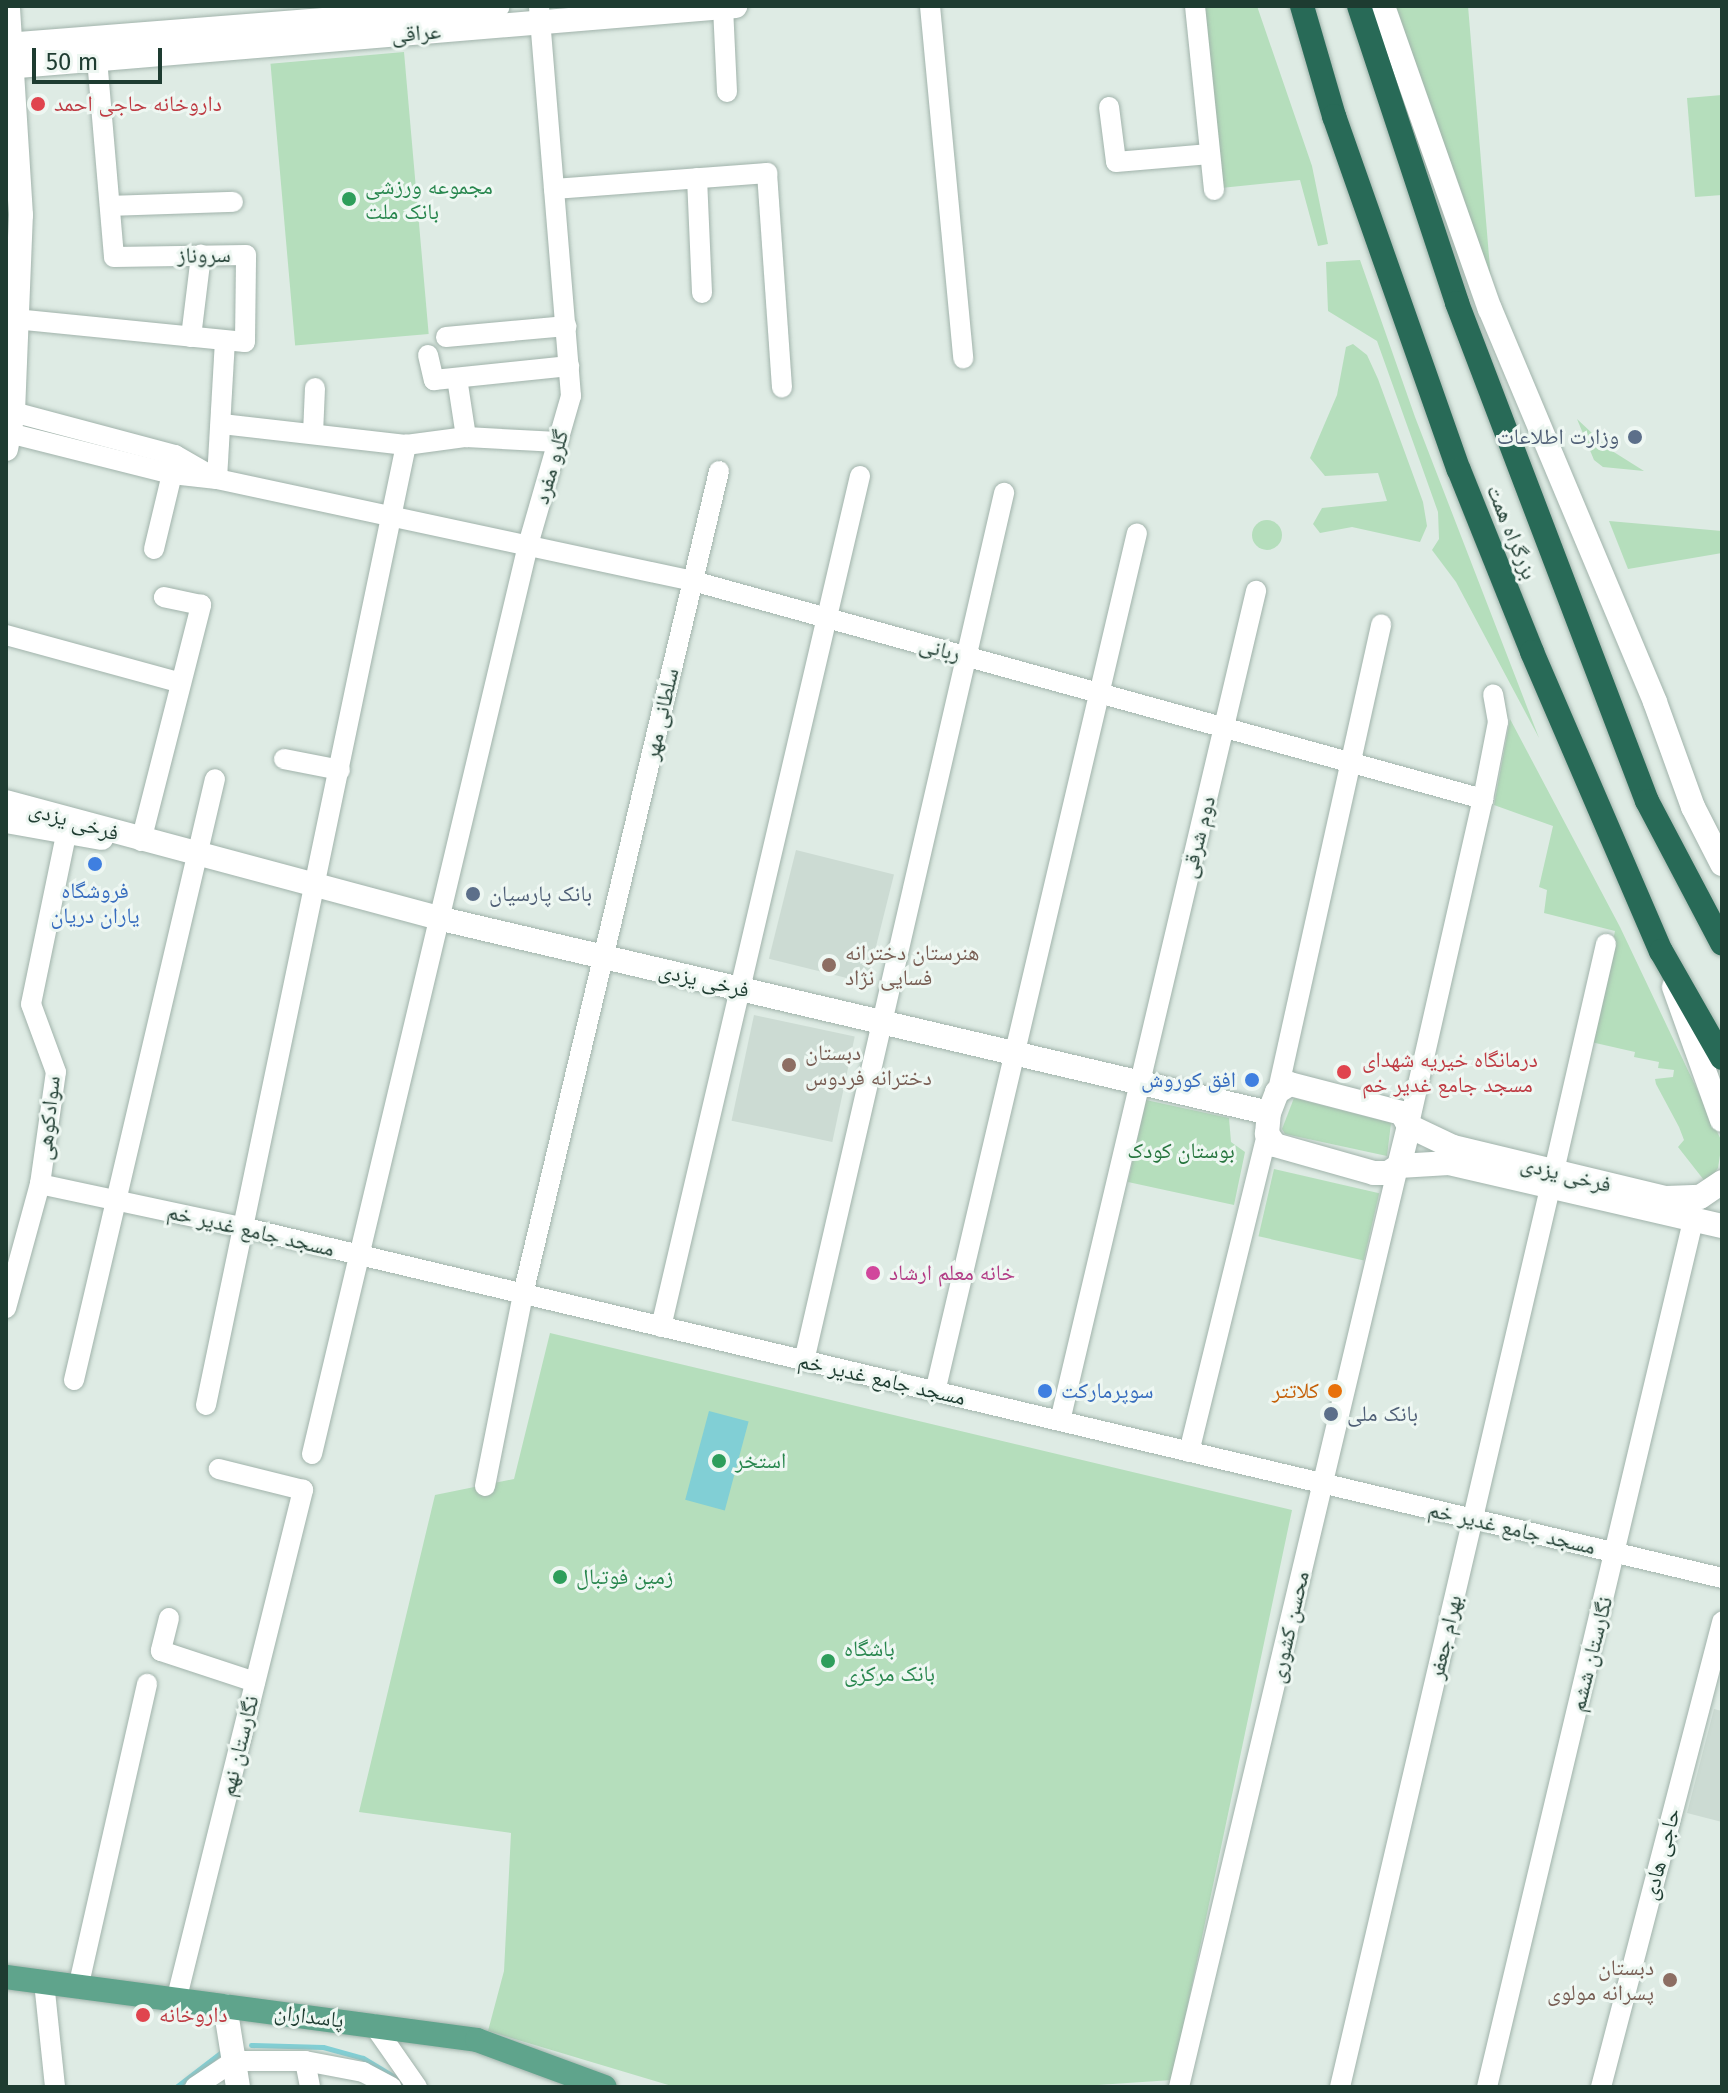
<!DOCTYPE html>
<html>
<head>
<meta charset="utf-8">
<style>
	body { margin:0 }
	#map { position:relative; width:1728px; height:2093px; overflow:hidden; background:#deebe4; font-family:"Fira Sans","Noto Naskh Arabic",sans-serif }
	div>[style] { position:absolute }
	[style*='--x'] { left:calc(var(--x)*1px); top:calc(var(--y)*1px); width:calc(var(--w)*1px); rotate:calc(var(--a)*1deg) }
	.built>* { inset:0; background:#ccdbd3; transform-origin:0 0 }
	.green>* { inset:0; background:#b5debc; transform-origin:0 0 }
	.round { border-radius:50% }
	.water>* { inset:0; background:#81cfd5; transform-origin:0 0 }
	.stream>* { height:5px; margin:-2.5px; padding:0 2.5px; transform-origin:2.5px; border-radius:2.5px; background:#81cfd5 }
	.roads { filter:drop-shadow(0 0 2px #a1b3ab) drop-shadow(0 0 2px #a1b3ab) }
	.street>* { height:20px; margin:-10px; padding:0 10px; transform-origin:10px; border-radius:10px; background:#fff }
	.secondary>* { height:24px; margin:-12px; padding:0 12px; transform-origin:12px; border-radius:12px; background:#fff }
	.primary>* { height:24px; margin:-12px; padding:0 12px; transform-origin:12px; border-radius:12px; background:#5fa48c }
	.highway>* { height:24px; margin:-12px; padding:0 12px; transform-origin:12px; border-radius:12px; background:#286a57 }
	.dots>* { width:22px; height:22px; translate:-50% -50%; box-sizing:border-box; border:4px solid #eef7f2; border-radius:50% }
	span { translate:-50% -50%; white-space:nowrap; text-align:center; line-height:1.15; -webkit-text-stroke:6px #eef7f2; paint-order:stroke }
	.street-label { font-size:22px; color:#1e3c31 }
	.health-label { font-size:22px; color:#be3a42 }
	.left { translate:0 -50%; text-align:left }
	.leisure-label { font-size:22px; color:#27864d }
	.service-label { font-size:22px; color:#4e5e75 }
	.right { translate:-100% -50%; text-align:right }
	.shop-label { font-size:22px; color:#366cbe }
	.education-label { font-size:22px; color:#785e54 }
	.park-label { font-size:22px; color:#26753e }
	.hotel-label { font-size:22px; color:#b23c85 }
	.food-label { font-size:22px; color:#c56008 }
	.frame { position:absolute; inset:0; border:8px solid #1e3c31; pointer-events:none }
	.scale { position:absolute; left:32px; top:48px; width:130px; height:36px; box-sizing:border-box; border:4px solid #1e3c31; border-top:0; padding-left:10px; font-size:24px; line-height:28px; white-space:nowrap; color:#1e3c31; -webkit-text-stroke:6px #eef7f2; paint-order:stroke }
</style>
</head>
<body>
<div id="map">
	<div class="built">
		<i style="left:796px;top:850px;width:101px;height:112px;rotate:14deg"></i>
		<i style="left:754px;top:1015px;width:103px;height:108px;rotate:12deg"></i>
		<i style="clip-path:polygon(1714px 1709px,1722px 1711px,1722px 1822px,1687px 1813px)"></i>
	</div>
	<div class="green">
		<i style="clip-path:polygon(1201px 6px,1257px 6px,1312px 166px,1328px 244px,1318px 246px,1300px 180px,1221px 188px)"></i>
		<i style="clip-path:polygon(1394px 6px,1468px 6px,1493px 304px)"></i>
		<i style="left:404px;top:52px;width:283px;height:134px;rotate:85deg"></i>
		<i style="clip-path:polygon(1722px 95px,1722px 195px,1695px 197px,1687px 98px)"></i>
		<i style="clip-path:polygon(1360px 260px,1415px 417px,1539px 738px,1456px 582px,1432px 550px,1439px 539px,1438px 512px,1377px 341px,1328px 311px,1326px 262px)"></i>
		<i style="clip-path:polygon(1353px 344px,1367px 355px,1378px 379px,1423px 502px,1427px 526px,1420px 542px,1352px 527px,1320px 533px,1313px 524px,1322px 508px,1387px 501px,1378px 473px,1325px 476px,1310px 458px,1337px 395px,1346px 347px)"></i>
		<i style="clip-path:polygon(1577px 419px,1609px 449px,1644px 471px,1603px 467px,1594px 460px)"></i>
		<i class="round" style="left:1252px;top:520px;width:30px;height:30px"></i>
		<i style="clip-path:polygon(1609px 521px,1722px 531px,1722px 553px,1628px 569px)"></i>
		<i style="clip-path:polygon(1510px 719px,1620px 927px,1722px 1142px,1718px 1168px,1707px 1184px,1678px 1147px,1684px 1140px,1679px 1127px,1656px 1084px,1655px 1079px,1673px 1077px,1674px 1070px,1658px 1068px,1659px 1062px,1634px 1057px,1635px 1052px,1591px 1042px,1615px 931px,1544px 913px,1547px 890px,1539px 887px,1553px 826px,1494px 805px)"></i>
		<i style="clip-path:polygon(1294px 1098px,1391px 1123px,1387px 1156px,1285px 1134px,1282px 1129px)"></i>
		<i style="clip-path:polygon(1146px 1100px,1229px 1118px,1231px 1142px,1245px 1152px,1234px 1205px,1128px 1182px)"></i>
		<i style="left:1274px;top:1169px;width:108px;height:69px;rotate:13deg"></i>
		<i style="clip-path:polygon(550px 1333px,1292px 1510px,1172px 2080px,1068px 2087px,675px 2087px,488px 2031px,504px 1971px,511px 1833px,359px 1812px,435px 1495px,514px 1479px)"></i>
	</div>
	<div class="water">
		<i style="left:709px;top:1411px;width:41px;height:92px;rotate:15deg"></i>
	</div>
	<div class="stream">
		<i style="--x:251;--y:2045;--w:72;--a:1.6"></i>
		<i style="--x:323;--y:2047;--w:41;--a:15.4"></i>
		<i style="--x:363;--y:2058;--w:41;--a:31"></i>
		<i style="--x:176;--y:2087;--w:59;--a:-37.5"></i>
	</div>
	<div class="roads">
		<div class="street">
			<i style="--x:930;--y:6;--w:354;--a:84.6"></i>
			<i style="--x:1195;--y:6;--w:185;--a:84.1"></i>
			<i style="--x:723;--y:7;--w:85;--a:87.3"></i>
			<i style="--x:1109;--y:107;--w:55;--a:82.7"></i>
			<i style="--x:1116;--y:162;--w:94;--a:-4.9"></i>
			<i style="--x:697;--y:178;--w:115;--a:87.5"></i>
			<i style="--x:554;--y:189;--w:214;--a:-4.3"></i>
			<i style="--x:767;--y:173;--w:215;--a:86"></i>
			<i style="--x:110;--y:206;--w:123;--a:-1.9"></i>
			<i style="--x:15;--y:319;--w:231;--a:5.7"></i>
			<i style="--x:245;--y:342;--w:87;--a:-89.3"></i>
			<i style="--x:246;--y:255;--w:132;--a:179.1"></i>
			<i style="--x:114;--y:257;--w:198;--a:-94.9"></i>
			<i style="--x:191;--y:337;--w:83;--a:-83"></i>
			<i style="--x:446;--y:337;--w:121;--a:-5.2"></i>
			<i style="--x:428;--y:355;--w:26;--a:77"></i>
			<i style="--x:434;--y:380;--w:136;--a:-5.9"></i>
			<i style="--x:457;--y:378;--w:60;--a:81.3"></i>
			<i style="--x:13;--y:412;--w:168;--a:14.9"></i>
			<i style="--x:175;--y:455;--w:40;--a:29.7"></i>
			<i style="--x:222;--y:424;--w:185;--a:6.5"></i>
			<i style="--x:406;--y:445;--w:61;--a:-7.6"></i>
			<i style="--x:466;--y:437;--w:92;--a:3.1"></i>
			<i style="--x:9;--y:433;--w:168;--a:14.1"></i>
			<i style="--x:172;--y:474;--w:45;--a:6.3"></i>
			<i style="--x:217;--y:479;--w:487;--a:12.1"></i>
			<i style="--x:693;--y:581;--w:820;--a:15.43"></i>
			<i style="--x:313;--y:434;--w:46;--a:-87.5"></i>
			<i style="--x:217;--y:479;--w:138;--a:-86.7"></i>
			<i style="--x:154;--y:549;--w:77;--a:-76.5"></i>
			<i style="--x:6;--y:635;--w:181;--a:15.3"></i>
			<i style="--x:284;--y:759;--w:57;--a:11.1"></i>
			<i style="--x:141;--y:841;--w:244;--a:-75.7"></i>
			<i style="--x:201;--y:605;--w:38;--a:-168"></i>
			<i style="--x:1278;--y:1090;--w:477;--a:-77.5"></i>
			<i style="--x:1409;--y:1124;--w:333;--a:-77.2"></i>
			<i style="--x:1483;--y:799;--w:78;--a:-79"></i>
			<i style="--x:1498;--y:722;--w:28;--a:-100"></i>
			<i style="--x:1554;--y:1171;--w:233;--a:-77.1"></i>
			<i style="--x:40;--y:1184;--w:211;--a:12.1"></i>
			<i style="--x:246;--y:1228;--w:1517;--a:13.34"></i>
			<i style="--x:6;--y:1308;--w:129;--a:-74.7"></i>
			<i style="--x:40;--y:1184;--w:113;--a:-81.9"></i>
			<i style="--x:56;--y:1072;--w:72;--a:-110.2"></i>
			<i style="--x:31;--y:1004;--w:173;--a:-78.3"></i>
			<i style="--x:661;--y:1327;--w:874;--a:-76.84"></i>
			<i style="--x:804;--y:1361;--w:891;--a:-77.02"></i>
			<i style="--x:74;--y:1380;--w:617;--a:-76.8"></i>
			<i style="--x:935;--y:1392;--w:882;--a:-76.77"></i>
			<i style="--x:206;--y:1405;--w:981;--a:-78.23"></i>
			<i style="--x:1060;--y:1421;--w:853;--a:-76.71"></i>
			<i style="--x:1189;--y:1452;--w:327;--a:-76.2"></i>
			<i style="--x:312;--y:1454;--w:934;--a:-76.63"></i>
			<i style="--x:528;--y:545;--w:155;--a:-73.9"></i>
			<i style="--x:571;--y:396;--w:391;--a:-94.7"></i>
			<i style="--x:485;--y:1486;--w:196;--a:-78.8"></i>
			<i style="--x:523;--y:1294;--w:846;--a:-76.6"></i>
			<i style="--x:169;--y:1618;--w:34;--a:104"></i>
			<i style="--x:161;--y:1651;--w:99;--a:18.3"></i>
			<i style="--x:44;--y:1982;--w:106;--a:84"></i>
			<i style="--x:78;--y:1988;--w:312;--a:-77.2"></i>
			<i style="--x:176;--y:2001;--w:527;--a:-76.04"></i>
			<i style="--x:303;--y:1490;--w:87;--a:-166"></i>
			<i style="--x:373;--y:2024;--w:77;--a:55.1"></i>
			<i style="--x:305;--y:2061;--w:26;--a:79"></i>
			<i style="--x:195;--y:2087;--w:47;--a:-33.7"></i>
			<i style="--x:234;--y:2061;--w:71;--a:0"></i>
			<i style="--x:305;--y:2061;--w:59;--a:10.7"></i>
			<i style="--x:363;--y:2072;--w:32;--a:28"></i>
			<i style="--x:1179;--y:2087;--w:946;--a:-76.61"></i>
			<i style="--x:1340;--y:2087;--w:923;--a:-76.85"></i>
			<i style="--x:1487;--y:2087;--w:890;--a:-76.62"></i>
			<i style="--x:1601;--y:2087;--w:481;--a:-75.4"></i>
		</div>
		<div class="secondary">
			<i style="--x:1383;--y:6;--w:321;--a:70.6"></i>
			<i style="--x:1490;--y:309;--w:426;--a:67.2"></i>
			<i style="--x:1655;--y:702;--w:112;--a:70.1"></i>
			<i style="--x:1693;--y:807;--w:64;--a:63"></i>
			<i style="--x:6;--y:45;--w:493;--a:-4.5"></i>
			<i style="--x:6;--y:67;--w:732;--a:-4.78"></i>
			<i style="--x:6;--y:449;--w:38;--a:-79"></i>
			<i style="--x:13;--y:412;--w:197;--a:-87.7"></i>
			<i style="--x:21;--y:215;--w:209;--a:-93.6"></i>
			<i style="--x:6;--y:802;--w:451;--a:15"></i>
			<i style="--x:442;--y:919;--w:849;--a:13.2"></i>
			<i style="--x:6;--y:821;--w:97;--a:10"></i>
			<i style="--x:1674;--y:987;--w:141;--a:70.2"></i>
			<i style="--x:1290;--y:1084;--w:116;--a:14.5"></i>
			<i style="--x:1402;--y:1113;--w:15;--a:62"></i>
			<i style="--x:1409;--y:1126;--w:41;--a:104"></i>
			<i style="--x:1399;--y:1166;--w:13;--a:148"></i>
			<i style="--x:1388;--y:1173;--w:14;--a:180"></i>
			<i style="--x:1374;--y:1173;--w:103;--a:-164.2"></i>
			<i style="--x:1275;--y:1145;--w:14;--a:-126"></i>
			<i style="--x:1267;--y:1134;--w:21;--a:-85"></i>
			<i style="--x:1269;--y:1113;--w:22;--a:-69"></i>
			<i style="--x:1277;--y:1092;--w:15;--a:-32"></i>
			<i style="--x:1409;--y:1126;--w:49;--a:25.5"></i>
			<i style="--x:1453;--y:1147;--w:219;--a:13.5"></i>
			<i style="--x:1666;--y:1198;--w:34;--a:-2"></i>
			<i style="--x:1700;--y:1197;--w:27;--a:-34"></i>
			<i style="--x:1399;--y:1166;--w:50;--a:-3.4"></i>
			<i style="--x:1449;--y:1163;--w:280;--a:13"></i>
			<i style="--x:225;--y:2006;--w:82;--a:80.9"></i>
		</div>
		<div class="primary">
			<i style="--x:6;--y:1977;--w:475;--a:7.6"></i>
			<i style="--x:477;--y:2040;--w:136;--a:20.2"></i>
		</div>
		<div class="highway">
			<i style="--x:1302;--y:6;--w:115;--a:73.8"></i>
			<i style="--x:1334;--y:116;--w:375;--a:70.6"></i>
			<i style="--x:1459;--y:470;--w:196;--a:68.1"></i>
			<i style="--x:1532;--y:652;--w:326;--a:66.7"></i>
			<i style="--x:1661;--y:951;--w:123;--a:60.3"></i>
			<i style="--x:1359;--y:6;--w:313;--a:71.7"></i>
			<i style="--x:1457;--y:303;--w:533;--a:69.12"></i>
			<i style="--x:1647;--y:801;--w:161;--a:62.2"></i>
		</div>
	</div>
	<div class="dots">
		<i style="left:38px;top:104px;background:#e0444e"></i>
		<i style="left:349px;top:199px;background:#2e9e5b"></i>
		<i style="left:1635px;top:437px;background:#5c6f8a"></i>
		<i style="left:95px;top:864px;background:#3f7fe0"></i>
		<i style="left:473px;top:894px;background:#5c6f8a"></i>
		<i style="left:829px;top:965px;background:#8d6e63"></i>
		<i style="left:789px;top:1065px;background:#8d6e63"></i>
		<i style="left:1344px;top:1072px;background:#e0444e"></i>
		<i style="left:1252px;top:1080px;background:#3f7fe0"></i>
		<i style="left:873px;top:1273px;background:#d1479c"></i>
		<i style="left:1045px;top:1391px;background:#3f7fe0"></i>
		<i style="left:1335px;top:1391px;background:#e8710a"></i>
		<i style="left:1331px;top:1414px;background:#5c6f8a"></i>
		<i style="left:719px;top:1461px;background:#2e9e5b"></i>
		<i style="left:560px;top:1577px;background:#2e9e5b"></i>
		<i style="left:828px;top:1661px;background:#2e9e5b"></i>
		<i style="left:1670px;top:1980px;background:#8d6e63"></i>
		<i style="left:143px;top:2015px;background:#e0444e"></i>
	</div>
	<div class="street-label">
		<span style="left:416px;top:33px;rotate:-5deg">عراقی</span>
		<span style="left:204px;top:255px;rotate:-1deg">سروناز</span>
		<span style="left:551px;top:467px;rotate:-74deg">گلرو مفرد</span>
		<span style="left:1512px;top:532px;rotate:68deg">بزرگراه همت</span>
		<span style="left:940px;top:649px;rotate:15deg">ربانی</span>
		<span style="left:661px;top:714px;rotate:-77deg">سلطانی مهر</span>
		<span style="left:74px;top:821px;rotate:16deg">فرخی یزدی</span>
		<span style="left:1198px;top:837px;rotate:-76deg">دوم شرقی</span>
		<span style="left:704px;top:980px;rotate:13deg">فرخی یزدی</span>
		<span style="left:48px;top:1118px;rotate:-84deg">سوادکوهی</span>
		<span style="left:1566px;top:1174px;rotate:14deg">فرخی یزدی</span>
		<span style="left:251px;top:1230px;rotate:13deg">مسجد جامع غدیر خم</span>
		<span style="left:882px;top:1379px;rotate:13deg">مسجد جامع غدیر خم</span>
		<span style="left:1512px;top:1528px;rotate:13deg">مسجد جامع غدیر خم</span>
		<span style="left:1289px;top:1627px;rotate:-77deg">محسن کشوری</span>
		<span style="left:1445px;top:1637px;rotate:-77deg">بهرام جعفر</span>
		<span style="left:1591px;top:1654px;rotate:-76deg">نگارستان ششم</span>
		<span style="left:239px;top:1746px;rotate:-76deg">نگارستان نهم</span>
		<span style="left:1661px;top:1854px;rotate:-75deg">حاجی هادی</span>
		<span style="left:309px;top:2016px;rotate:7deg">پاسداران</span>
	</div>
	<div class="health-label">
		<span class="left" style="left:54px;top:104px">داروخانه حاجی احمد</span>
		<span class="left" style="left:1362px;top:1072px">درمانگاه خیریه شهدای<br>مسجد جامع غدیر خم</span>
		<span class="left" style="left:159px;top:2015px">داروخانه</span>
	</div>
	<div class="leisure-label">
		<span class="left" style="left:365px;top:199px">مجموعه ورزشی<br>بانک ملت</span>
		<span class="left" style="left:735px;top:1461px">استخر</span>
		<span class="left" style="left:576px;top:1577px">زمین فوتبال</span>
		<span class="left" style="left:844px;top:1661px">باشگاه<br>بانک مرکزی</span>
	</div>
	<div class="service-label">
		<span class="right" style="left:1619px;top:437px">وزارت اطلاعات</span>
		<span class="left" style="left:489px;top:894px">بانک پارسیان</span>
		<span class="left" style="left:1347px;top:1414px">بانک ملی</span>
	</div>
	<div class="shop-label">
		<span style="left:95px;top:903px">فروشگاه<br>یاران دریان</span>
		<span class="right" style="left:1236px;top:1080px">افق کوروش</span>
		<span class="left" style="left:1061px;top:1391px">سوپرمارکت</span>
	</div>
	<div class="education-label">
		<span class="left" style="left:845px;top:965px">هنرستان دخترانه<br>فسایی نژاد</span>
		<span class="left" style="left:805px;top:1065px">دبستان<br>دخترانه فردوس</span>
		<span class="right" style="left:1654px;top:1980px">دبستان<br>پسرانه مولوی</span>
	</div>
	<div class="park-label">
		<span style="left:1181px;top:1151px">بوستان کودک</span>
	</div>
	<div class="hotel-label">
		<span class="left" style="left:889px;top:1273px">خانه معلم ارشاد</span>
	</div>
	<div class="food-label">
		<span class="right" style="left:1319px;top:1391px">کلاتتر</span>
	</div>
	<div class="frame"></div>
	<div class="scale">50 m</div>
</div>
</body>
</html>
